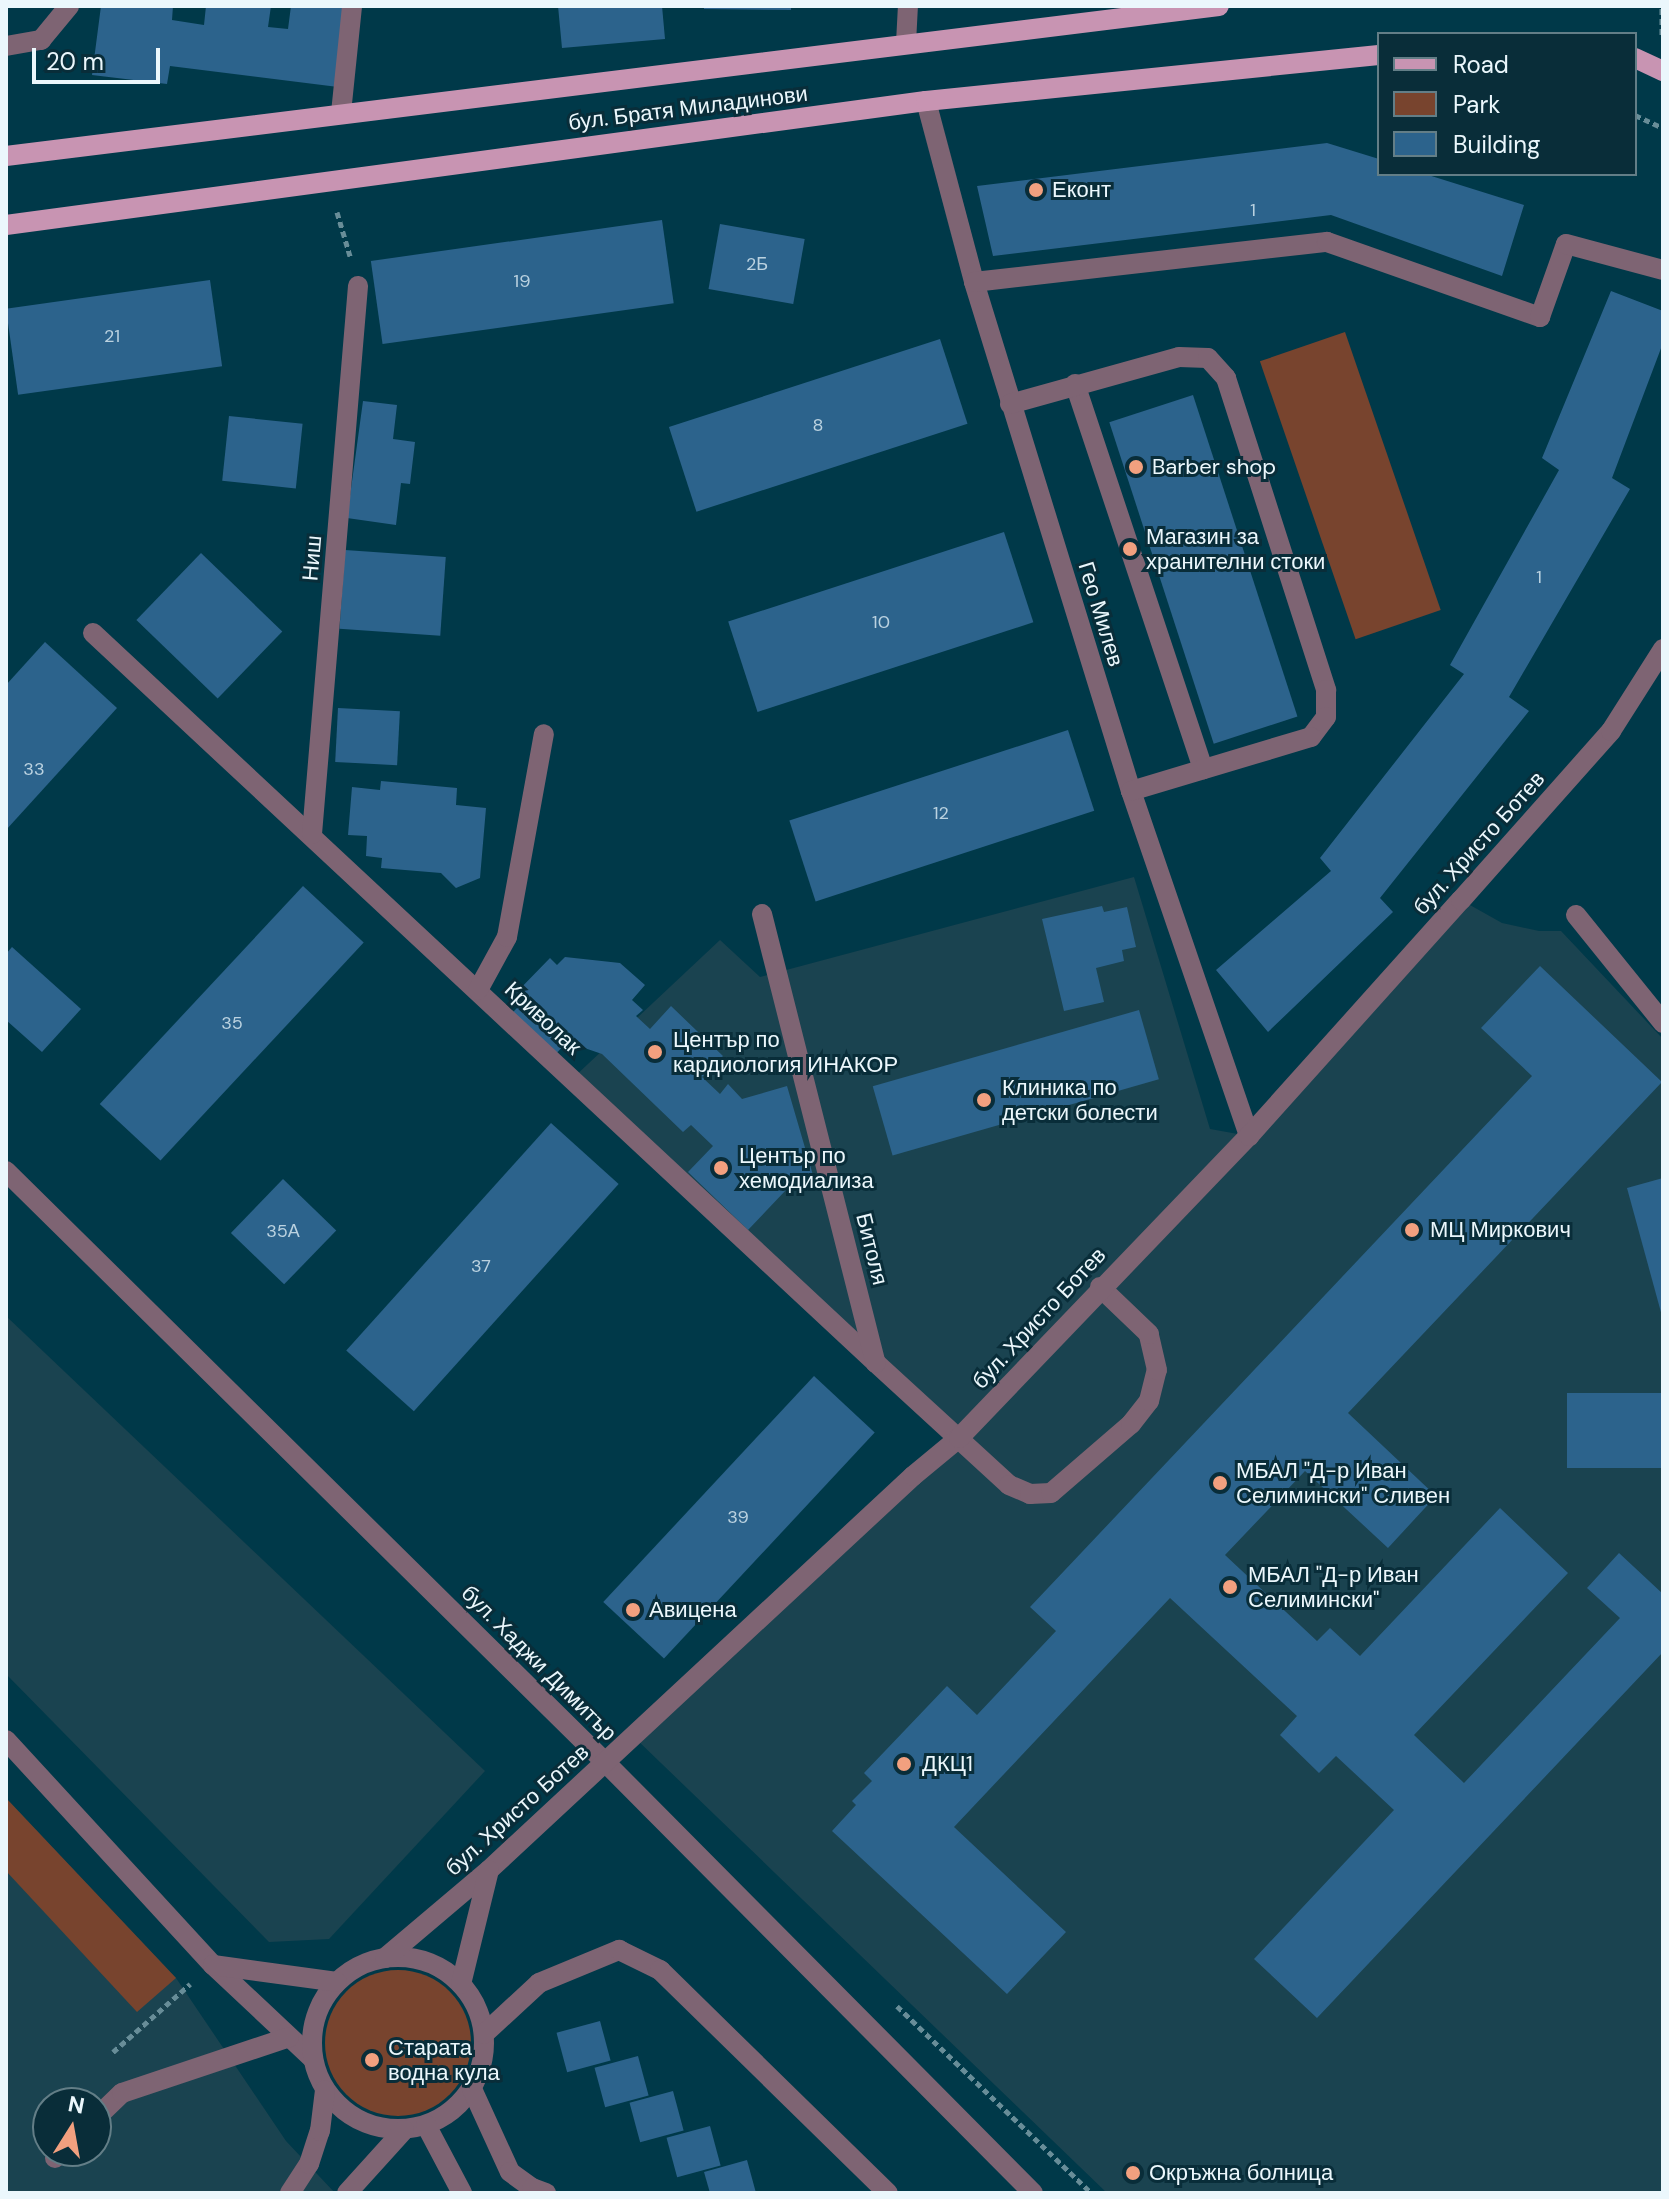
<!DOCTYPE html>
<html>
<head>
<meta charset="utf-8">
<style>
	body { margin:0 }
	#map { position:relative; width:1669px; height:2199px; overflow:hidden; background:#003949; font-family:"DM Sans",sans-serif }
	div>[style] { position:absolute }
	[style*='--x'] { left:calc(var(--x)*1px); top:calc(var(--y)*1px); width:calc(var(--w)*1px); rotate:calc(var(--a)*1deg) }
	.built>* { inset:0; background:#1a4350 }
	.green>* { inset:0; background:#78442e; transform-origin:0 0 }
	.round { border-radius:50% }
	.building>* { inset:0; background:#2c638c; transform-origin:0 0 }
	.path>* { height:5px; margin-top:-2.5px; transform-origin:0; background:repeating-linear-gradient(90deg,#688d98 0 6px,transparent 0 10px) }
	.minor>* { height:20px; margin:-10px; padding:0 10px; transform-origin:10px; border-radius:10px; background:#7e6473 }
	.minor>.ring { margin:-10px; padding:0; box-sizing:content-box; background:none; border:20px solid #7e6473; border-radius:50% }
	.major>* { height:20px; margin:-10px; padding:0 10px; transform-origin:10px; border-radius:10px; background:#c894b2 }
	.dots>* { width:22px; height:22px; translate:-50% -50%; box-sizing:border-box; border:4px solid #092d39; border-radius:50% }
	span { translate:-50% -50%; white-space:nowrap; text-align:center; line-height:1.15; -webkit-text-stroke:6px #092d39; paint-order:stroke }
	.number-label { font-size:18px; color:#bbd2e0 }
	.number-label span { -webkit-text-stroke-width:0 }
	.street-label { font-size:22px; color:#ebf7fc }
	.poi-label { font-size:22px; color:#ebf7fc }
	.left { translate:0 -50%; text-align:left }
	.frame { position:absolute; inset:0; border:8px solid #ebf7fc; pointer-events:none }
	.legend { position:absolute; left:1377px; top:32px; width:260px; height:144px; box-sizing:border-box; background:#092d39; border:2px solid #637e87; margin:0; padding:10px 14px; list-style:none; font-size:24px; color:#ebf7fc }
	.legend li { display:flex; align-items:center; gap:16px; height:40px }
	.legend b { width:40px; border:2px solid #637e87 }
	.north { position:absolute; left:32px; top:2087px; width:80px; height:80px; box-sizing:border-box; background:#092d39; border:2px solid #637e87; border-radius:50%; rotate:11deg; font-size:22px; font-weight:700; line-height:32px; text-align:center; color:#ebf7fc }
	.north::after { content:''; display:block; margin:auto; width:28px; height:36px; background:#f2a07f; clip-path:polygon(50% 0,100% 100%,50% 72%,0 100%) }
	.scale { position:absolute; left:32px; top:48px; width:128px; height:36px; box-sizing:border-box; border:4px solid #ebf7fc; border-top:0; padding-left:10px; font-size:24px; line-height:28px; white-space:nowrap; color:#ebf7fc; -webkit-text-stroke:6px #092d39; paint-order:stroke }
</style>
</head>
<body>
<div id="map">
	<div class="built">
		<i style="clip-path:polygon(1134px 877px,1210px 1129px,1249px 1136px,1461px 900px,1502px 923px,1539px 931px,1561px 931px,1663px 1039px,1663px 2193px,1107px 2193px,634px 1737px,959px 1438px,572px 1079px,720px 940px,760px 977px)"></i>
		<i style="clip-path:polygon(6px 1316px,485px 1771px,329px 1939px,269px 1942px,6px 1674px)"></i>
		<i style="clip-path:polygon(evenodd,6px 1798px,176px 1978px,286px 2141px,335px 2193px,6px 2193px,6px 1798px,48px 2103px,96px 2103px,96px 2151px,48px 2151px,48px 2103px)"></i>
	</div>
	<div class="green">
		<i style="left:1345px;top:332px;width:294px;height:90px;rotate:71deg"></i>
		<i style="clip-path:polygon(6px 1798px,176px 1978px,137px 2012px,6px 1871px)"></i>
		<i class="round" style="left:325px;top:1970px;width:146px;height:146px"></i>
	</div>
	<div class="building">
		<i style="clip-path:polygon(101px 6px,173px 6px,172px 20px,204px 25px,206px 6px,271px 6px,268px 27px,288px 29px,291px 6px,348px 6px,338px 87px,170px 66px,167px 84px,92px 75px)"></i>
		<i style="clip-path:polygon(558px 6px,662px 6px,665px 39px,562px 48px)"></i>
		<i style="clip-path:polygon(704px 6px,791px 6px,791px 10px,704px 9px)"></i>
		<i style="clip-path:polygon(1327px 143px,1379px 159px,1379px 174px,1425px 174px,1524px 205px,1502px 276px,1331px 215px,993px 256px,977px 186px)"></i>
		<i style="left:662px;top:220px;width:84px;height:294px;rotate:82deg"></i>
		<i style="left:720px;top:224px;width:86px;height:66px;rotate:10deg"></i>
		<i style="left:210px;top:280px;width:87px;height:206px;rotate:82deg"></i>
		<i style="clip-path:polygon(1611px 291px,1663px 311px,1663px 343px,1612px 478px,1630px 489px,1509px 697px,1529px 711px,1380px 898px,1393px 912px,1268px 1032px,1216px 970px,1331px 871px,1320px 858px,1464px 674px,1450px 665px,1559px 470px,1542px 458px)"></i>
		<i style="left:940px;top:339px;width:89px;height:285px;rotate:72deg"></i>
		<i style="left:1193px;top:395px;width:338px;height:88px;rotate:72deg"></i>
		<i style="clip-path:polygon(363px 401px,397px 405px,393px 439px,415px 442px,410px 484px,401px 483px,396px 525px,347px 518px)"></i>
		<i style="left:229px;top:416px;width:74px;height:65px;rotate:6deg"></i>
		<i style="left:1004px;top:532px;width:95px;height:290px;rotate:72deg"></i>
		<i style="left:345px;top:550px;width:101px;height:79px;rotate:4deg"></i>
		<i style="left:201px;top:553px;width:113px;height:93px;rotate:44deg"></i>
		<i style="clip-path:polygon(45px 642px,117px 708px,6px 830px,6px 685px)"></i>
		<i style="left:338px;top:708px;width:62px;height:54px;rotate:3deg"></i>
		<i style="left:1068px;top:730px;width:85px;height:293px;rotate:72deg"></i>
		<i style="clip-path:polygon(381px 781px,457px 788px,456px 805px,486px 808px,480px 878px,456px 888px,441px 873px,381px 868px,382px 858px,366px 856px,367px 836px,348px 835px,352px 787px,380px 790px)"></i>
		<i style="left:303px;top:886px;width:83px;height:298px;rotate:43deg"></i>
		<i style="clip-path:polygon(1102px 906px,1104px 912px,1127px 907px,1136px 947px,1122px 950px,1124px 961px,1096px 968px,1104px 1002px,1064px 1011px,1042px 919px)"></i>
		<i style="clip-path:polygon(12px 947px,81px 1009px,42px 1052px,6px 1020px,6px 954px)"></i>
		<i style="clip-path:polygon(565px 957px,620px 963px,645px 985px,632px 1000px,643px 1010px,636px 1016px,650px 1029px,671px 1006px,723px 1056px,702px 1077px,720px 1094px,728px 1084px,742px 1099px,787px 1086px,815px 1182px,786px 1190px,748px 1230px,688px 1172px,713px 1146px,691px 1125px,683px 1132px,602px 1054px,567px 1042px,552px 1058px,509px 1016px,522px 1003px,514px 995px,550px 958px,557px 965px)"></i>
		<i style="clip-path:polygon(1540px 966px,1662px 1082px,1348px 1413px,1436px 1496px,1388px 1548px,1305px 1471px,1225px 1555px,1317px 1641px,1330px 1628px,1360px 1656px,1500px 1508px,1568px 1573px,1414px 1735px,1464px 1783px,1620px 1618px,1587px 1588px,1619px 1553px,1663px 1594px,1663px 1652px,1317px 2018px,1254px 1959px,1394px 1810px,1336px 1756px,1319px 1773px,1280px 1735px,1297px 1716px,1170px 1598px,954px 1827px,1066px 1932px,1007px 1994px,832px 1831px,856px 1805px,852px 1801px,872px 1781px,864px 1773px,947px 1686px,977px 1715px,1056px 1631px,1030px 1607px,1532px 1076px,1481px 1028px)"></i>
		<i style="left:1139px;top:1010px;width:72px;height:277px;rotate:74deg"></i>
		<i style="left:551px;top:1123px;width:91px;height:306px;rotate:42deg"></i>
		<i style="clip-path:polygon(1663px 1178px,1663px 1315px,1662px 1316px,1627px 1188px)"></i>
		<i style="left:283px;top:1179px;width:74px;height:75px;rotate:44deg"></i>
		<i style="left:814px;top:1376px;width:83px;height:309px;rotate:43deg"></i>
		<i style="left:1567px;top:1393px;width:96px;height:75px"></i>
		<i style="left:600px;top:2021px;width:41px;height:45px;rotate:75deg"></i>
		<i style="left:638px;top:2056px;width:41px;height:45px;rotate:75deg"></i>
		<i style="left:673px;top:2091px;width:41px;height:45px;rotate:75deg"></i>
		<i style="left:710px;top:2126px;width:41px;height:45px;rotate:75deg"></i>
		<i style="clip-path:polygon(747px 2160px,756px 2193px,710px 2193px,704px 2172px)"></i>
	</div>
	<div class="path">
		<i style="--x:1662;--y:35;--w:29;--a:-90"></i>
		<i style="--x:1635;--y:115;--w:31;--a:25"></i>
		<i style="--x:337;--y:212;--w:46;--a:73.5"></i>
		<i style="--x:897;--y:2006;--w:269;--a:43.9"></i>
		<i style="--x:113;--y:2052;--w:103;--a:-41.4"></i>
	</div>
	<div class="minor">
		<i style="--x:906;--y:43;--w:37;--a:-87"></i>
		<i style="--x:6;--y:46;--w:36;--a:-10"></i>
		<i style="--x:41;--y:40;--w:44;--a:-50.5"></i>
		<i style="--x:926;--y:101;--w:187;--a:75.1"></i>
		<i style="--x:974;--y:282;--w:533;--a:72.86"></i>
		<i style="--x:1131;--y:791;--w:365;--a:71.1"></i>
		<i style="--x:341;--y:113;--w:108;--a:-84.1"></i>
		<i style="--x:974;--y:282;--w:355;--a:-6.5"></i>
		<i style="--x:1327;--y:242;--w:226;--a:19.4"></i>
		<i style="--x:1540;--y:317;--w:77;--a:-70.4"></i>
		<i style="--x:1566;--y:244;--w:100;--a:15"></i>
		<i style="--x:1075;--y:384;--w:406;--a:71.6"></i>
		<i style="--x:1010;--y:404;--w:175;--a:-15.5"></i>
		<i style="--x:1179;--y:357;--w:29;--a:2"></i>
		<i style="--x:1208;--y:358;--w:27;--a:48"></i>
		<i style="--x:1226;--y:378;--w:328;--a:72.2"></i>
		<i style="--x:1326;--y:690;--w:27;--a:90"></i>
		<i style="--x:1326;--y:717;--w:25;--a:127"></i>
		<i style="--x:1311;--y:737;--w:188;--a:163.3"></i>
		<i style="--x:93;--y:633;--w:1071;--a:42.99"></i>
		<i style="--x:876;--y:1363;--w:180;--a:42.5"></i>
		<i style="--x:1009;--y:1485;--w:23;--a:23"></i>
		<i style="--x:1030;--y:1494;--w:21;--a:-3"></i>
		<i style="--x:1051;--y:1493;--w:106;--a:-40.8"></i>
		<i style="--x:1131;--y:1424;--w:29;--a:-52"></i>
		<i style="--x:1149;--y:1401;--w:32;--a:-76"></i>
		<i style="--x:1157;--y:1370;--w:37;--a:-103"></i>
		<i style="--x:1149;--y:1334;--w:68;--a:-136.2"></i>
		<i style="--x:312;--y:834;--w:550;--a:-85.2"></i>
		<i style="--x:762;--y:914;--w:463;--a:75.8"></i>
		<i style="--x:1576;--y:915;--w:139;--a:51.1"></i>
		<i style="--x:478;--y:990;--w:60;--a:-61.3"></i>
		<i style="--x:507;--y:937;--w:206;--a:-79.7"></i>
		<i style="--x:6;--y:1171;--w:843;--a:44.62"></i>
		<i style="--x:606;--y:1763;--w:606;--a:45.2"></i>
		<i style="--x:6;--y:1740;--w:306;--a:47.4"></i>
		<i style="--x:213;--y:1965;--w:136;--a:43.2"></i>
		<i class="ring" style="left:312px;top:1957px;width:152px;height:152px"></i>
		<i style="--x:385;--y:1958;--w:136;--a:-40.2"></i>
		<i style="--x:489;--y:1870;--w:579;--a:-42.9"></i>
		<i style="--x:913;--y:1476;--w:60;--a:-39.6"></i>
		<i style="--x:959;--y:1438;--w:419;--a:-46.2"></i>
		<i style="--x:1249;--y:1136;--w:317;--a:-48.1"></i>
		<i style="--x:1461;--y:900;--w:226;--a:-48.4"></i>
		<i style="--x:1611;--y:731;--w:97;--a:-57.6"></i>
		<i style="--x:213;--y:1965;--w:125;--a:7.8"></i>
		<i style="--x:461;--y:1984;--w:117;--a:-76.2"></i>
		<i style="--x:484;--y:2034;--w:75;--a:-42.8"></i>
		<i style="--x:539;--y:1983;--w:87;--a:-22.4"></i>
		<i style="--x:619;--y:1950;--w:46;--a:26"></i>
		<i style="--x:660;--y:1970;--w:319;--a:44.4"></i>
		<i style="--x:472;--y:2089;--w:91;--a:65.4"></i>
		<i style="--x:510;--y:2172;--w:27;--a:36"></i>
		<i style="--x:532;--y:2188;--w:15;--a:20"></i>
		<i style="--x:96;--y:2118;--w:36;--a:-44"></i>
		<i style="--x:122;--y:2093;--w:176;--a:-18.5"></i>
		<i style="--x:426;--y:2125;--w:77;--a:62.1"></i>
		<i style="--x:55;--y:2158;--w:10;--a:-45"></i>
		<i style="--x:290;--y:2193;--w:35;--a:-57"></i>
		<i style="--x:309;--y:2164;--w:35;--a:-72"></i>
		<i style="--x:320;--y:2131;--w:41;--a:-83"></i>
		<i style="--x:347;--y:2193;--w:85;--a:-47.9"></i>
	</div>
	<div class="major">
		<i style="--x:1635;--y:58;--w:31;--a:25"></i>
		<i style="--x:6;--y:156;--w:1222;--a:-7.05"></i>
		<i style="--x:6;--y:225;--w:928;--a:-7.68"></i>
		<i style="--x:926;--y:101;--w:455;--a:-5.8"></i>
	</div>
	<div class="dots">
		<i style="left:1036px;top:190px;background:#f2a07f"></i>
		<i style="left:1136px;top:467px;background:#f2a07f"></i>
		<i style="left:1130px;top:549px;background:#f2a07f"></i>
		<i style="left:655px;top:1052px;background:#f2a07f"></i>
		<i style="left:984px;top:1100px;background:#f2a07f"></i>
		<i style="left:721px;top:1168px;background:#f2a07f"></i>
		<i style="left:1412px;top:1230px;background:#f2a07f"></i>
		<i style="left:1220px;top:1483px;background:#f2a07f"></i>
		<i style="left:1230px;top:1587px;background:#f2a07f"></i>
		<i style="left:633px;top:1610px;background:#f2a07f"></i>
		<i style="left:904px;top:1764px;background:#f2a07f"></i>
		<i style="left:372px;top:2060px;background:#f2a07f"></i>
		<i style="left:1133px;top:2173px;background:#f2a07f"></i>
	</div>
	<div class="number-label">
		<span style="left:1253px;top:210px">1</span>
		<span style="left:757px;top:264px">2Б</span>
		<span style="left:522px;top:281px">19</span>
		<span style="left:112px;top:336px">21</span>
		<span style="left:818px;top:425px">8</span>
		<span style="left:1539px;top:577px">1</span>
		<span style="left:881px;top:622px">10</span>
		<span style="left:34px;top:769px">33</span>
		<span style="left:941px;top:813px">12</span>
		<span style="left:232px;top:1023px">35</span>
		<span style="left:283px;top:1231px">35А</span>
		<span style="left:481px;top:1266px">37</span>
		<span style="left:738px;top:1517px">39</span>
	</div>
	<div class="street-label">
		<span style="left:688px;top:108px;rotate:-7deg">бул. Братя Миладинови</span>
		<span style="left:312px;top:558px;rotate:-85deg">Ниш</span>
		<span style="left:1101px;top:614px;rotate:73deg">Гео Милев</span>
		<span style="left:1479px;top:843px;rotate:-48deg">бул. Христо Ботев</span>
		<span style="left:543px;top:1018px;rotate:43deg">Криволак</span>
		<span style="left:872px;top:1249px;rotate:76deg">Битоля</span>
		<span style="left:1039px;top:1318px;rotate:-47deg">бул. Христо Ботев</span>
		<span style="left:539px;top:1663px;rotate:45deg">бул. Хаджи Димитър</span>
		<span style="left:517px;top:1810px;rotate:-42deg">бул. Христо Ботев</span>
	</div>
	<div class="poi-label">
		<span class="left" style="left:1052px;top:190px">Еконт</span>
		<span class="left" style="left:1152px;top:467px">Barber shop</span>
		<span class="left" style="left:1146px;top:549px">Магазин за<br>хранителни стоки</span>
		<span class="left" style="left:673px;top:1052px">Център по<br>кардиология ИНАКОР</span>
		<span class="left" style="left:1002px;top:1100px">Клиника по<br>детски болести</span>
		<span class="left" style="left:739px;top:1168px">Център по<br>хемодиализа</span>
		<span class="left" style="left:1430px;top:1230px">МЦ Миркович</span>
		<span class="left" style="left:1236px;top:1483px">МБАЛ "Д-р Иван<br>Селимински" Сливен</span>
		<span class="left" style="left:1248px;top:1587px">МБАЛ "Д-р Иван<br>Селимински"</span>
		<span class="left" style="left:649px;top:1610px">Авицена</span>
		<span class="left" style="left:922px;top:1764px">ДКЦ1</span>
		<span class="left" style="left:388px;top:2060px">Старата<br>водна кула</span>
		<span class="left" style="left:1149px;top:2173px">Окръжна болница</span>
	</div>
	<div class="frame"></div>
	<ul class="legend">
	<li><b style="height:10px;background:#c894b2"></b>Road</li>
	<li><b style="height:22px;background:#78442e"></b>Park</li>
	<li><b style="height:22px;background:#2c638c"></b>Building</li>
	</ul>
	<div class="north">N</div>
	<div class="scale">20 m</div>
</div>
</body>
</html>
